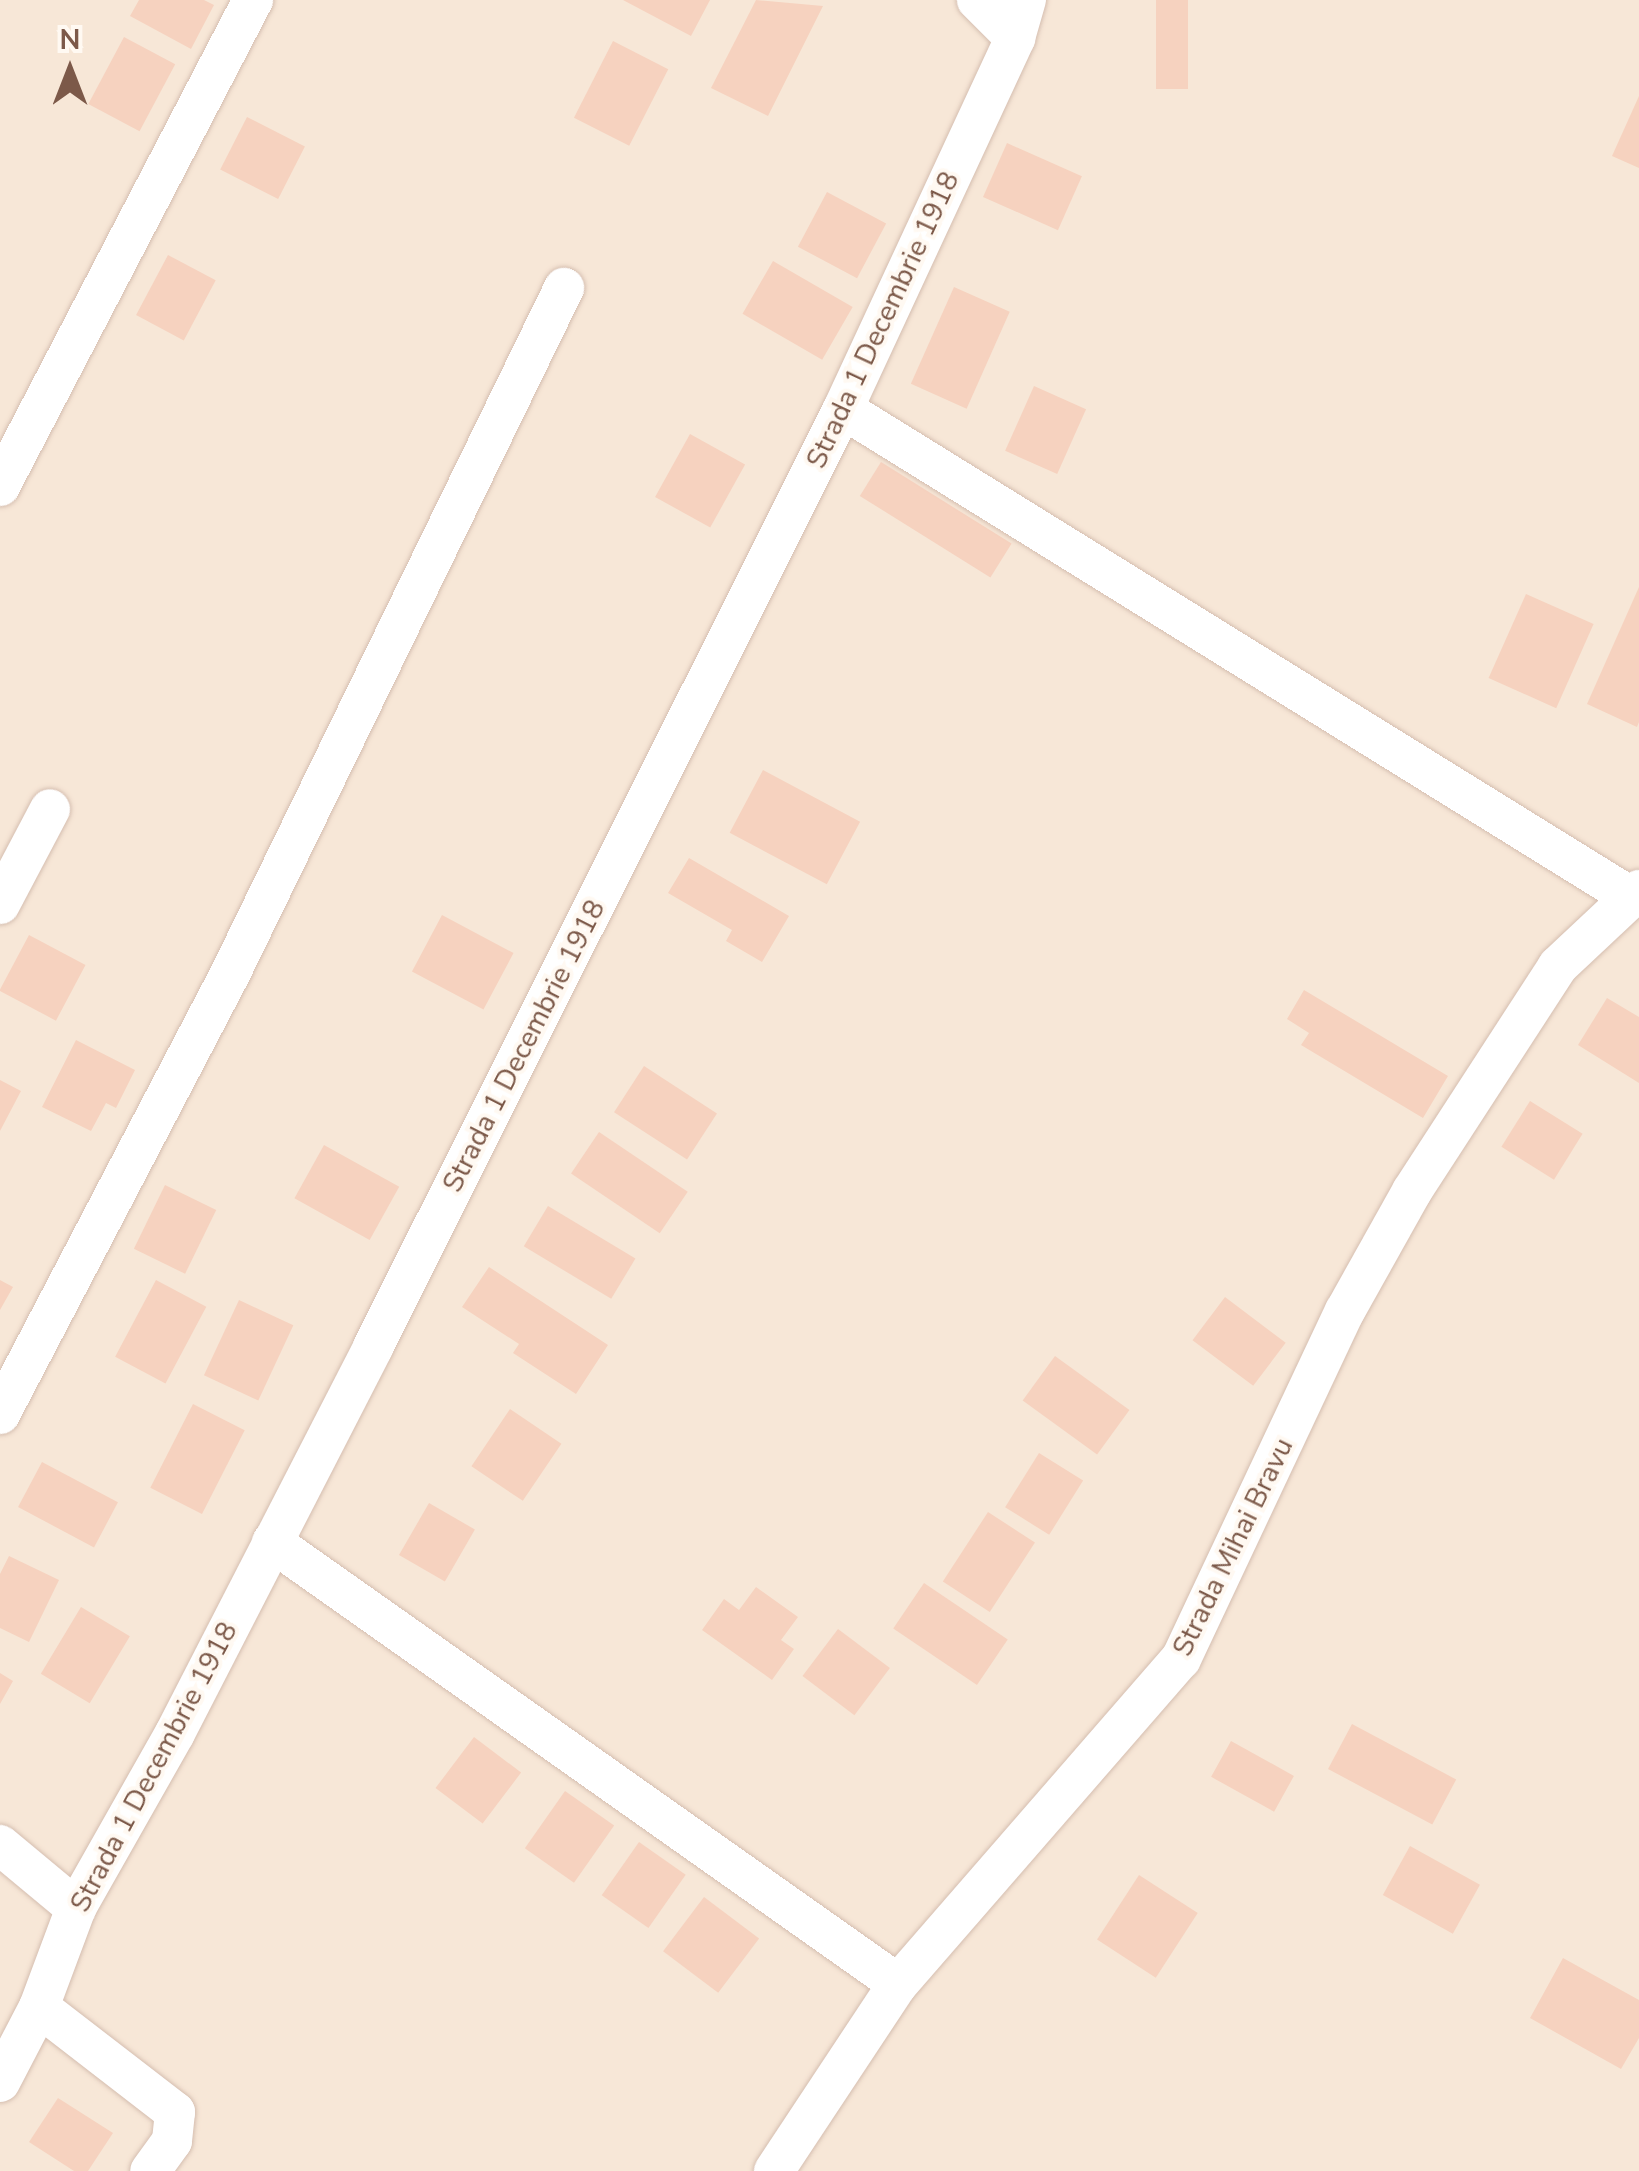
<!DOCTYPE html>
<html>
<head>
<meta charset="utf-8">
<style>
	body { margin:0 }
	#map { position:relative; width:1639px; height:2171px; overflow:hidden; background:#fef5ea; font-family:"Nunito Sans",sans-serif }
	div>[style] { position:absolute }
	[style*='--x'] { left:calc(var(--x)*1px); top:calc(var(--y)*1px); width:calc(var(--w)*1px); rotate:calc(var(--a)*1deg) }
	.residential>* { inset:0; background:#f7e7d7; transform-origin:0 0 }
	.building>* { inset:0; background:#f6d2bf; transform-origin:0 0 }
	.roads { filter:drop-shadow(0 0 2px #d5beb0) drop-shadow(0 0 2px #d5beb0) }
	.street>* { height:40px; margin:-20px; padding:0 20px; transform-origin:20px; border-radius:20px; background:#fff }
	span { translate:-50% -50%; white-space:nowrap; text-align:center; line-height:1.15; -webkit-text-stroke:8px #fff9f2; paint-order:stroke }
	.street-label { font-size:28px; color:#7c5949 }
	.north { position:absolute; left:20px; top:20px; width:100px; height:100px; -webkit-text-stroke:8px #fff9f2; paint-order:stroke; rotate:0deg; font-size:28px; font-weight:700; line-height:40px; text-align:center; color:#7c5949 }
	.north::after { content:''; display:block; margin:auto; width:35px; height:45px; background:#7c5949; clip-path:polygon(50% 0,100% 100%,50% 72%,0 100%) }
</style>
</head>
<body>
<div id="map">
	<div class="residential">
		<i style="left:0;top:0;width:1639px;height:2171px"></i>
	</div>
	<div class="building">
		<i style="clip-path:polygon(139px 0,204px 0,214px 5px,191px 49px,130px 16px)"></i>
		<i style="clip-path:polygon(623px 0,710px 0,691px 36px)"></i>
		<i style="clip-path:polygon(756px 0,823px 6px,768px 116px,711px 88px)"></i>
		<i style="left:1156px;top:0;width:32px;height:89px"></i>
		<i style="left:124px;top:37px;width:58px;height:76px;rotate:28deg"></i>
		<i style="left:613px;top:41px;width:62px;height:86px;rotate:27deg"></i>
		<i style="clip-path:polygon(1639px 96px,1639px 168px,1612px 156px)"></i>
		<i style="left:247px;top:117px;width:65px;height:59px;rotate:27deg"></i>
		<i style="left:1007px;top:143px;width:82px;height:59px;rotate:24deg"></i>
		<i style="left:827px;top:192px;width:67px;height:62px;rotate:28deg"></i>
		<i style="left:168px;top:255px;width:54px;height:68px;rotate:28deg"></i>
		<i style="left:773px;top:261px;width:92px;height:61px;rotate:30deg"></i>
		<i style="left:954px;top:287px;width:61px;height:106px;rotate:24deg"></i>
		<i style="left:1034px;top:386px;width:57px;height:71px;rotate:24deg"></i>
		<i style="left:690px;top:434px;width:63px;height:72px;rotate:29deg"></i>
		<i style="left:881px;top:462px;width:154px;height:40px;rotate:32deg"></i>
		<i style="clip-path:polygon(1639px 587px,1639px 722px,1637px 727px,1587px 704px)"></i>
		<i style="left:1526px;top:594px;width:74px;height:92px;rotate:24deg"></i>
		<i style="left:763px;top:770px;width:110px;height:71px;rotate:28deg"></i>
		<i style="clip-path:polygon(689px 858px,789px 916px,762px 962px,726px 941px,732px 930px,668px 893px)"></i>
		<i style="left:442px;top:915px;width:81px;height:64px;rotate:28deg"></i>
		<i style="left:29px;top:935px;width:64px;height:63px;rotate:28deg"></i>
		<i style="clip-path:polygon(1304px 990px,1448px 1076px,1423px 1118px,1301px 1045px,1309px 1033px,1287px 1019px)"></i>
		<i style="clip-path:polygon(1607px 998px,1639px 1017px,1639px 1083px,1578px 1045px)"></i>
		<i style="clip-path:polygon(76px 1040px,135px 1070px,116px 1108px,106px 1103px,91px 1131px,42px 1107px)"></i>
		<i style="left:644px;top:1066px;width:87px;height:55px;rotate:33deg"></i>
		<i style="clip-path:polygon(0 1080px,21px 1091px,0 1131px)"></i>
		<i style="left:1530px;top:1101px;width:62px;height:54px;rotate:32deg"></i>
		<i style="left:599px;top:1132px;width:107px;height:50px;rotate:34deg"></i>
		<i style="left:324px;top:1145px;width:86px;height:61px;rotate:29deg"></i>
		<i style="left:165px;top:1185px;width:57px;height:71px;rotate:26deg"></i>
		<i style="left:548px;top:1206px;width:102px;height:47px;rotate:31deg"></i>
		<i style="clip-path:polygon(489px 1267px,608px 1345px,576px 1394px,513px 1353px,519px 1344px,462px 1307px)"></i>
		<i style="clip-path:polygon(0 1280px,13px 1287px,0 1310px)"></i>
		<i style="left:156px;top:1280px;width:57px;height:87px;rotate:28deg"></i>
		<i style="left:1225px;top:1297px;width:76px;height:54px;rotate:37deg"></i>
		<i style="left:239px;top:1300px;width:60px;height:83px;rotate:25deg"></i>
		<i style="left:1055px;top:1356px;width:92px;height:55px;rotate:36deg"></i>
		<i style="left:193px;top:1404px;width:58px;height:94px;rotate:27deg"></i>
		<i style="left:510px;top:1409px;width:62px;height:69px;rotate:34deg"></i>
		<i style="left:1039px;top:1453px;width:52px;height:64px;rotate:32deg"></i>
		<i style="left:42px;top:1462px;width:86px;height:51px;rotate:28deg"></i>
		<i style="left:429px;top:1503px;width:53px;height:60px;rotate:30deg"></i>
		<i style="left:988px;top:1512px;width:56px;height:83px;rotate:33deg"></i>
		<i style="clip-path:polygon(9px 1556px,59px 1580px,29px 1642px,0 1628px,0 1574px)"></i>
		<i style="left:924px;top:1583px;width:101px;height:55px;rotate:34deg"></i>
		<i style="clip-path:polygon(756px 1587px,798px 1617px,781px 1640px,794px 1649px,772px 1680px,702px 1630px,724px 1599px,739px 1610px)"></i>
		<i style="left:81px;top:1607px;width:57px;height:78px;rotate:31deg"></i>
		<i style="left:838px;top:1629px;width:65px;height:59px;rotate:37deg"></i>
		<i style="clip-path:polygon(0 1673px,13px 1681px,0 1704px)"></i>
		<i style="left:1352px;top:1724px;width:118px;height:51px;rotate:28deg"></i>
		<i style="left:474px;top:1737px;width:59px;height:64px;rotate:37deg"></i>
		<i style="left:1231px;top:1741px;width:72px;height:41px;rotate:29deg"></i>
		<i style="left:565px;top:1791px;width:60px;height:70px;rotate:35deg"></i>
		<i style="left:639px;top:1842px;width:57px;height:65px;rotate:35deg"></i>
		<i style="left:1410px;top:1846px;width:80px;height:56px;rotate:29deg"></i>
		<i style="left:1139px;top:1875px;width:70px;height:77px;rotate:33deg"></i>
		<i style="left:704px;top:1897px;width:69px;height:68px;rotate:37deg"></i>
		<i style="clip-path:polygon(1563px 1958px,1639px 2000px,1639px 2038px,1621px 2069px,1530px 2018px)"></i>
		<i style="clip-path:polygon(58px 2098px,113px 2133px,88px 2171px,74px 2171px,29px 2142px)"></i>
	</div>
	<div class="roads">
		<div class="street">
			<i style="--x:977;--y:0;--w:54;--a:45"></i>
			<i style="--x:843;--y:409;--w:925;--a:31.78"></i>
			<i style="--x:0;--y:486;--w:548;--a:-62.5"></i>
			<i style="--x:0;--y:904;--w:107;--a:-62.2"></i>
			<i style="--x:0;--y:1414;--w:499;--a:-62.4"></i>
			<i style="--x:231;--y:972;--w:761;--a:-64.04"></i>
			<i style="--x:272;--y:1542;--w:766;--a:35.22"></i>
			<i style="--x:0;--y:1845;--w:99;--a:39.7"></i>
			<i style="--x:39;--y:2007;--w:172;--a:37.7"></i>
			<i style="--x:175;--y:2112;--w:29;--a:96"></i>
			<i style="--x:172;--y:2141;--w:37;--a:126"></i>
			<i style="--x:0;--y:2082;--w:85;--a:-62.5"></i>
			<i style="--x:39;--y:2007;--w:106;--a:-69.5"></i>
			<i style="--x:76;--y:1908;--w:201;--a:-60.5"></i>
			<i style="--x:175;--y:1733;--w:434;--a:-62.8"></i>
			<i style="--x:373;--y:1347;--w:1049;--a:-63.39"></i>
			<i style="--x:843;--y:409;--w:409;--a:-65.1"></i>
			<i style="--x:1015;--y:38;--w:40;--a:-74"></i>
			<i style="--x:774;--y:2171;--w:224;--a:-56.5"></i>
			<i style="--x:898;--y:1984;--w:431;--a:-49"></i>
			<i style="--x:1181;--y:1659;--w:385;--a:-64.8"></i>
			<i style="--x:1345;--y:1311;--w:137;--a:-60.8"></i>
			<i style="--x:1412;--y:1191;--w:268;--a:-57"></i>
			<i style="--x:1558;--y:966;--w:111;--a:-43.2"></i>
		</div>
	</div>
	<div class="street-label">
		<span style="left:883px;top:320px;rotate:-65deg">Strada 1 Decembrie 1918</span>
		<span style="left:524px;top:1046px;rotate:-63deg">Strada 1 Decembrie 1918</span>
		<span style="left:1233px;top:1547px;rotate:-64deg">Strada Mihai Bravu</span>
		<span style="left:154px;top:1767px;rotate:-62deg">Strada 1 Decembrie 1918</span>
	</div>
	<div class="north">N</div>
</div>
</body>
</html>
